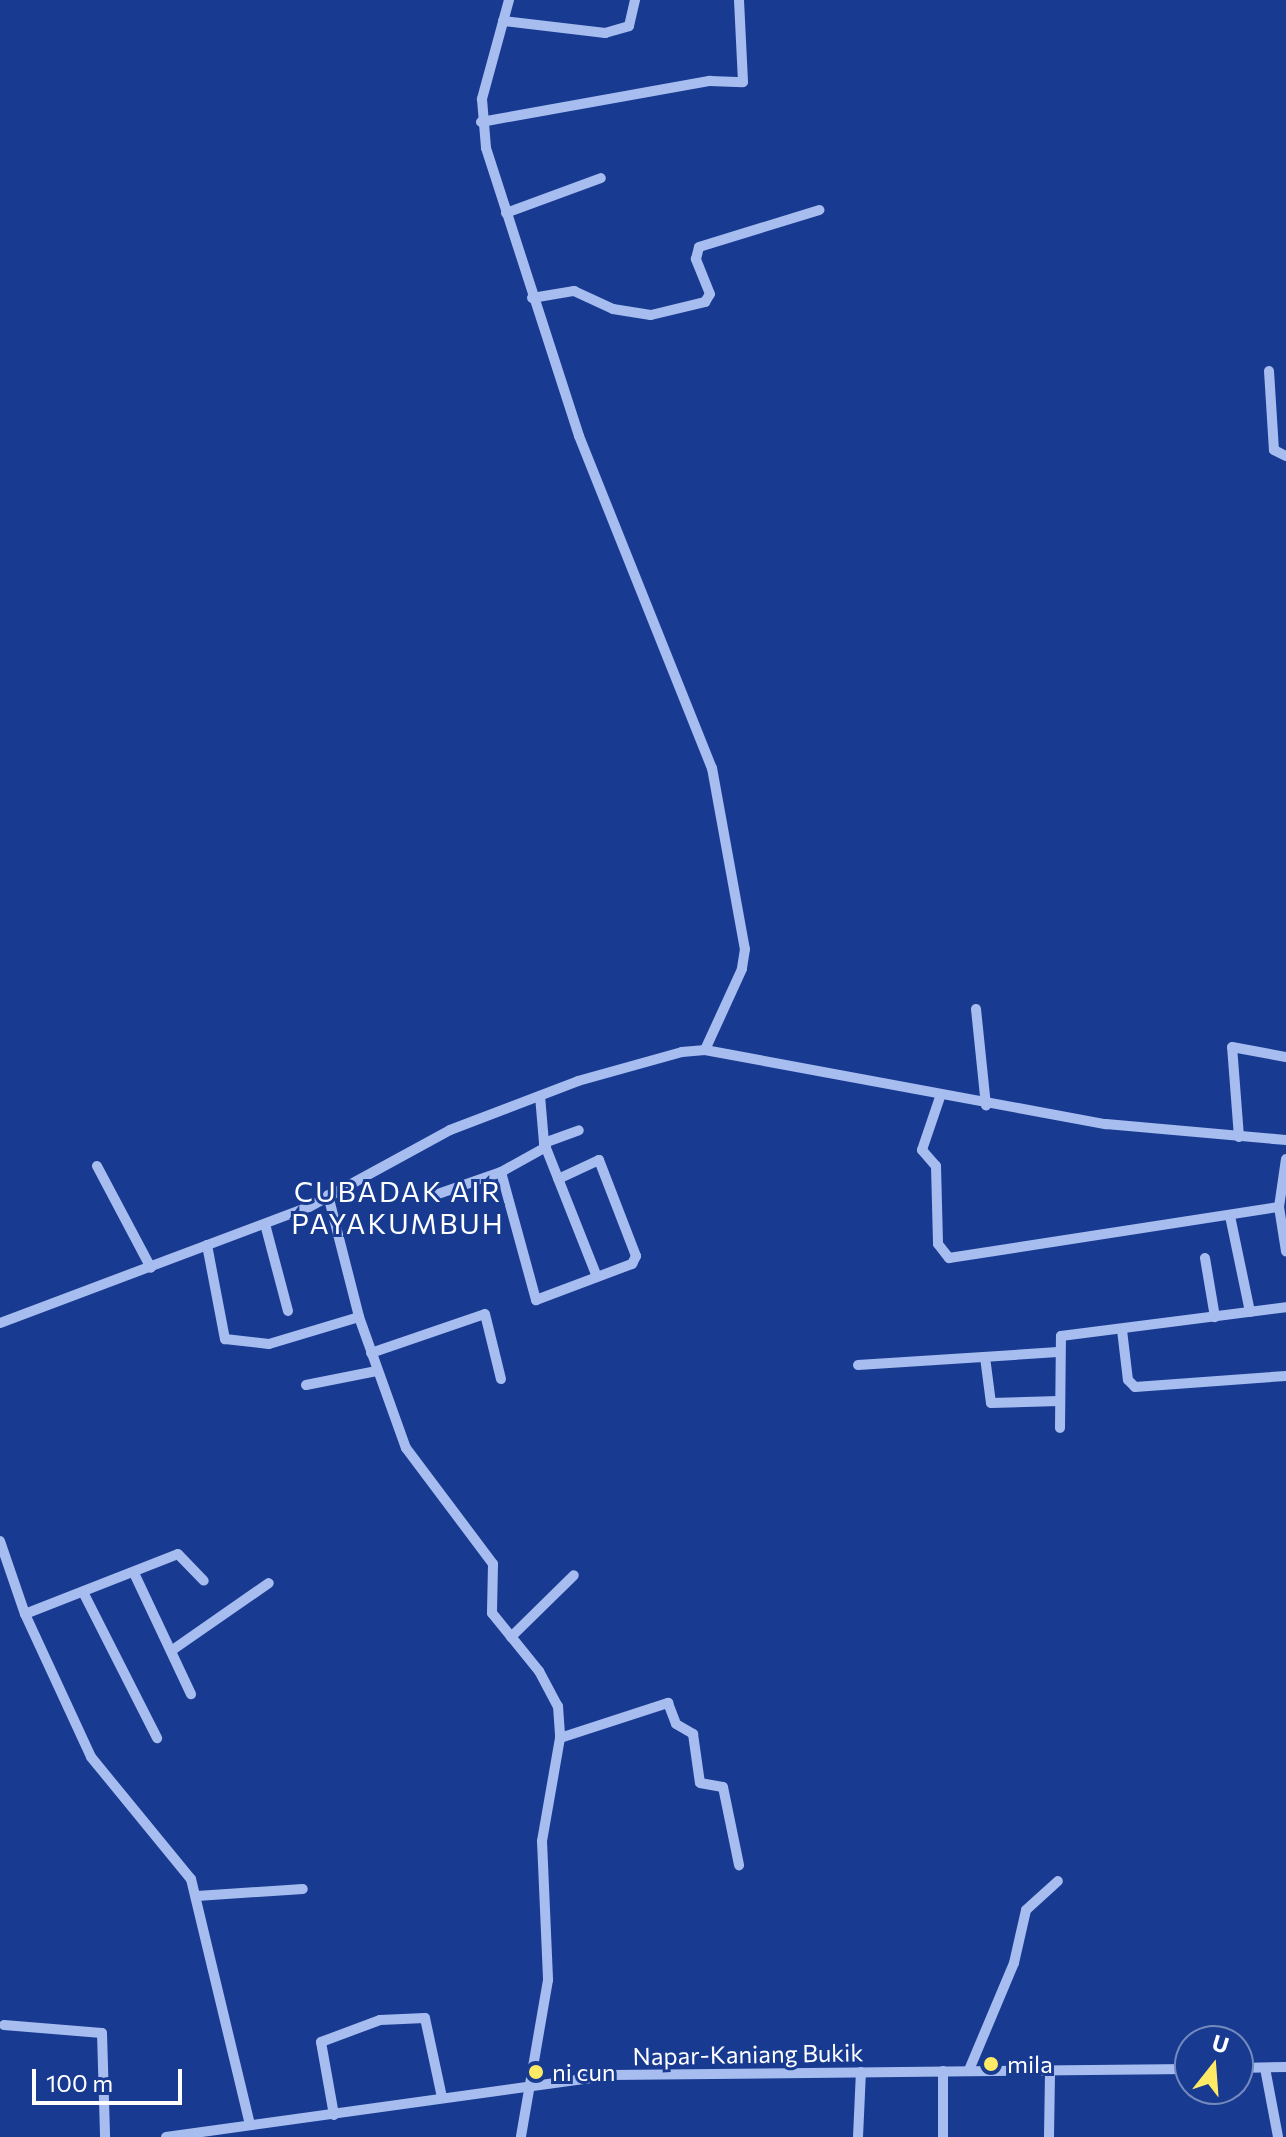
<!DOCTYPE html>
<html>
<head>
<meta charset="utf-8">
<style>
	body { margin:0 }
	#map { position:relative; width:1286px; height:2137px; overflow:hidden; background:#183b91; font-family:Commissioner,sans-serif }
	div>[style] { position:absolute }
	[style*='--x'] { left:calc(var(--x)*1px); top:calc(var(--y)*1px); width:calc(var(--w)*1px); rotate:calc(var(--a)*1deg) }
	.minor>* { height:10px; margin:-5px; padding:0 5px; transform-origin:5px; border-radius:5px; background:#a7bdf0 }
	.dots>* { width:22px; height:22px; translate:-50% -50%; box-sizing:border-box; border:4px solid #183b91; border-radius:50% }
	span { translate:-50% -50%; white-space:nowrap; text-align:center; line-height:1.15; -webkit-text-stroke:6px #183b91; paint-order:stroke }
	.street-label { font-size:24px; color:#fff }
	.poi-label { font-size:24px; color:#fff }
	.left { translate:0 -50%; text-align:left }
	.quarter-label { font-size:28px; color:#fff; letter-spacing:2px }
	.north { position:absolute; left:1174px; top:2025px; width:80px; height:80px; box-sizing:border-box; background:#183b91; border:2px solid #7489bd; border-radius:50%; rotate:17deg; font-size:22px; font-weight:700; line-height:32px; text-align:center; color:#fff }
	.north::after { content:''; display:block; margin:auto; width:28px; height:36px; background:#ffea65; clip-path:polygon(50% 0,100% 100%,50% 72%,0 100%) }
	.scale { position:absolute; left:32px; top:2069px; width:150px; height:36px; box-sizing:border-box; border:4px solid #fff; border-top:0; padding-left:10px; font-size:24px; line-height:28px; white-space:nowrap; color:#fff; -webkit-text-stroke:6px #183b91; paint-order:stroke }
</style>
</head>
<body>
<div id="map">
	<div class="minor">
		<i style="--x:509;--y:0;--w:103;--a:105.3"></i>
		<i style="--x:482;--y:99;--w:49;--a:85.3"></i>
		<i style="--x:486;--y:148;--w:303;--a:72.1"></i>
		<i style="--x:579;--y:436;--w:358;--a:68.2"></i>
		<i style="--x:712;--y:768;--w:184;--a:79.7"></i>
		<i style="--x:745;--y:949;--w:20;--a:99"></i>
		<i style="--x:742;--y:969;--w:89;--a:114.6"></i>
		<i style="--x:503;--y:21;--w:103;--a:6.7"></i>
		<i style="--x:605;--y:33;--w:25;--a:-16"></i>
		<i style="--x:629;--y:26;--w:27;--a:-77"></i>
		<i style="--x:481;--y:122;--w:233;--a:-10.2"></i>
		<i style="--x:710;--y:81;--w:33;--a:2"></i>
		<i style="--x:743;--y:82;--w:82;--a:-92.8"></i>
		<i style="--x:506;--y:213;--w:101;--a:-20.2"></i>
		<i style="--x:532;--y:298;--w:43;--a:-9.5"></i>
		<i style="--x:574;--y:291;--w:43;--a:24.8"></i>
		<i style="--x:613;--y:309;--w:38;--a:9"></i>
		<i style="--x:651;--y:315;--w:56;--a:-13.5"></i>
		<i style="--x:705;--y:302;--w:9;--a:-58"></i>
		<i style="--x:710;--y:294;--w:38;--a:-112"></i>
		<i style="--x:696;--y:259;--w:12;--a:-76"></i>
		<i style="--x:699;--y:247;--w:126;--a:-17.1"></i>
		<i style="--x:1269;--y:371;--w:79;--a:86.4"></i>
		<i style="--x:1274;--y:450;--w:13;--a:27"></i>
		<i style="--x:976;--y:1009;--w:97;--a:84.1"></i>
		<i style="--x:540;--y:1096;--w:47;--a:85.1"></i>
		<i style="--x:544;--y:1143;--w:144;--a:68.4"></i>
		<i style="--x:940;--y:1097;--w:56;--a:108.8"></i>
		<i style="--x:922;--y:1150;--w:21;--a:49"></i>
		<i style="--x:936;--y:1166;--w:78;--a:88.5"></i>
		<i style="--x:938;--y:1244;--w:18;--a:52"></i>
		<i style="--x:949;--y:1258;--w:334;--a:-8.8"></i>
		<i style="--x:1239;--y:1137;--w:90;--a:-94.4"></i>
		<i style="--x:1232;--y:1047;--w:55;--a:10.5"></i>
		<i style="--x:544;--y:1143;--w:37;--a:-20"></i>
		<i style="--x:546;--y:1147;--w:51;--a:150.9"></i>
		<i style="--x:501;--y:1172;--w:133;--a:74.7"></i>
		<i style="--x:536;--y:1300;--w:103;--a:-20.6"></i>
		<i style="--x:632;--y:1264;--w:9;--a:-63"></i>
		<i style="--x:636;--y:1256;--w:103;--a:-111.1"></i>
		<i style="--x:599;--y:1160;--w:45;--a:155.1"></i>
		<i style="--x:1286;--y:1159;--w:49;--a:98.3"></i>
		<i style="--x:1279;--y:1207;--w:45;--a:81"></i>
		<i style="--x:97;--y:1166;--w:115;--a:62.1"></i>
		<i style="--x:328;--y:1195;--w:126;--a:75.7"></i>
		<i style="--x:359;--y:1317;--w:139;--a:70.3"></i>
		<i style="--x:406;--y:1448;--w:145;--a:53.1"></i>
		<i style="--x:493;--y:1564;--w:49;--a:91.2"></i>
		<i style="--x:492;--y:1613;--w:75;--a:51"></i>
		<i style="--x:539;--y:1671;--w:40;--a:62"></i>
		<i style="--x:558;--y:1706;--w:32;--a:86"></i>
		<i style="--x:560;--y:1738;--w:105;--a:99.9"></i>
		<i style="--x:542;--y:1841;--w:139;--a:87.5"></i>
		<i style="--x:548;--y:1980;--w:159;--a:99.8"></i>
		<i style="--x:435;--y:1195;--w:70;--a:-19.2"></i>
		<i style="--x:1230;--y:1216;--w:98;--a:78.2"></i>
		<i style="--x:265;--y:1224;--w:90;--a:75.2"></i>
		<i style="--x:207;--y:1245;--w:96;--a:79.2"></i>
		<i style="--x:225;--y:1339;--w:44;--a:6.5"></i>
		<i style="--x:269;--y:1344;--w:94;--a:-16.7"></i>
		<i style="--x:1205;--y:1258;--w:60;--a:80.4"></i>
		<i style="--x:0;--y:1323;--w:330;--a:-20.6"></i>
		<i style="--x:309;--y:1207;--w:161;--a:-28.6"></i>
		<i style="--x:450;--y:1130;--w:137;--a:-20.9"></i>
		<i style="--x:578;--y:1081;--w:108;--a:-15.6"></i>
		<i style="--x:682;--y:1052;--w:23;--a:-5"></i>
		<i style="--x:705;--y:1050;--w:408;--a:10.5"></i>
		<i style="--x:1106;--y:1124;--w:181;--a:5.1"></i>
		<i style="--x:1122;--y:1330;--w:50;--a:83.2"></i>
		<i style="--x:1128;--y:1380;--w:10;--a:45"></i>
		<i style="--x:1135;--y:1387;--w:151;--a:-4.2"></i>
		<i style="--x:371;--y:1353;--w:120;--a:-18.9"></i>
		<i style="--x:485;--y:1314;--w:67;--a:76.2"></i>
		<i style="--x:985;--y:1357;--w:46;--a:82.6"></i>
		<i style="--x:991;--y:1403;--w:68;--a:-1.7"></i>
		<i style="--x:858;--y:1365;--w:200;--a:-3.7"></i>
		<i style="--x:306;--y:1385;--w:72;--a:-11.2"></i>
		<i style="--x:1060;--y:1428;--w:92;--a:-89.4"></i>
		<i style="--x:1061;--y:1336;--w:227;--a:-7.3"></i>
		<i style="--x:0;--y:1541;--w:77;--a:71.1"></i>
		<i style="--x:25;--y:1614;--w:157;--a:65.2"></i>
		<i style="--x:91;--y:1757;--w:158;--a:50.7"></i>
		<i style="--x:191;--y:1879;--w:253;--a:76.5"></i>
		<i style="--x:134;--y:1573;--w:134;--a:64.8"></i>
		<i style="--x:83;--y:1592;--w:164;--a:63.1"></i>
		<i style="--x:25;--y:1614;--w:164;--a:-21.4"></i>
		<i style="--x:178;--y:1554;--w:37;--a:46"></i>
		<i style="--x:511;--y:1637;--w:88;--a:-44.5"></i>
		<i style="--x:171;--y:1651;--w:119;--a:-34.8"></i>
		<i style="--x:560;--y:1738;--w:114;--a:-18"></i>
		<i style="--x:668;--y:1703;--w:22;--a:69"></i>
		<i style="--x:676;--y:1724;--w:20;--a:30"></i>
		<i style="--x:693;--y:1734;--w:49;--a:81.9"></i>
		<i style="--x:700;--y:1783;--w:23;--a:10"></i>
		<i style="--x:723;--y:1787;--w:80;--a:78.4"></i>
		<i style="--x:197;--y:1896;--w:106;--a:-3.8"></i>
		<i style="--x:4;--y:2025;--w:98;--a:4.7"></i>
		<i style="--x:102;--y:2033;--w:104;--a:88.3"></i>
		<i style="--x:1238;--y:2068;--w:48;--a:-1.2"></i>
		<i style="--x:1265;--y:2068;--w:70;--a:79.3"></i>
		<i style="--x:969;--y:2070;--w:116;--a:-67.2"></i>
		<i style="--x:1014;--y:1963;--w:54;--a:-77.2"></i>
		<i style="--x:1026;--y:1910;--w:43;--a:-42.2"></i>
		<i style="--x:334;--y:2115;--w:74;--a:-100.1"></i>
		<i style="--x:321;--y:2042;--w:63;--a:-20.4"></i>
		<i style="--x:380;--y:2020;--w:45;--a:-2.5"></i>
		<i style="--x:425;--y:2018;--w:81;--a:77.9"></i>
		<i style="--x:166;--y:2137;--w:449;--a:-7.9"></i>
		<i style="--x:611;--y:2075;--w:579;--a:-0.59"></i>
		<i style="--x:858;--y:2137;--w:65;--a:-87.4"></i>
		<i style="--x:943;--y:2137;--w:66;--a:-90"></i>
		<i style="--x:1049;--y:2137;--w:67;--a:-89.1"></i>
	</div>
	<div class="dots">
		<i style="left:991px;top:2064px;background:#ffea65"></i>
		<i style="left:536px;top:2072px;background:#ffea65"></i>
	</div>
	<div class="street-label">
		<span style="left:748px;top:2054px;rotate:-1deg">Napar-Kaniang Bukik</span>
	</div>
	<div class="poi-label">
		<span class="left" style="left:1007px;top:2064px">mila</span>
		<span class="left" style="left:552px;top:2072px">ni cun</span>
	</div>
	<div class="quarter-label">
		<span style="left:398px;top:1207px">CUBADAK AIR<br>PAYAKUMBUH</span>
	</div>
	<div class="north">U</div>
	<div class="scale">100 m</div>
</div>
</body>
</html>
